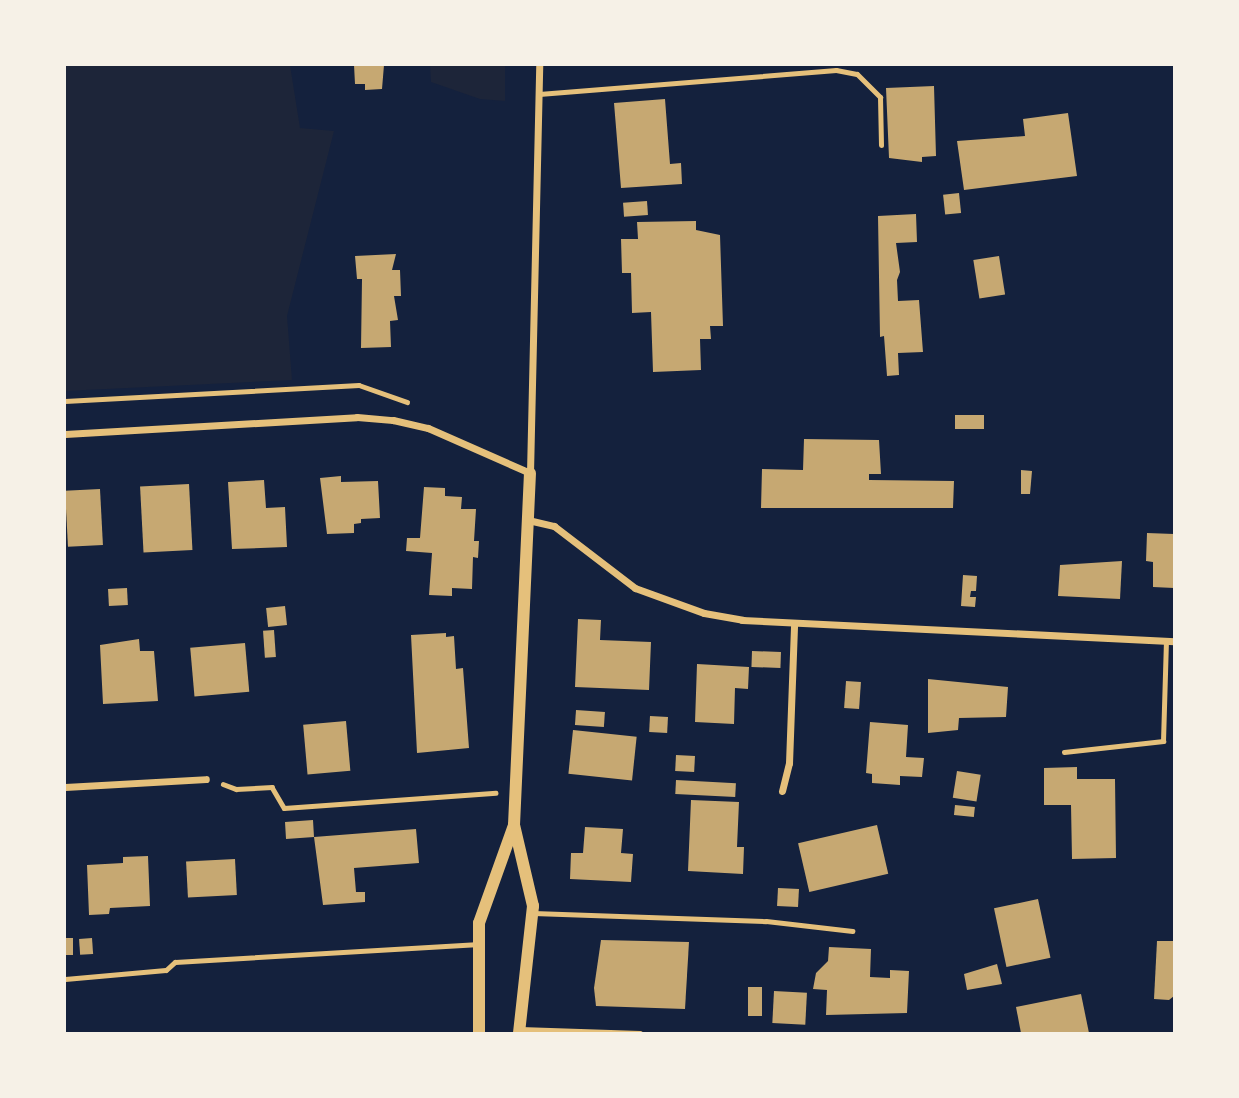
<!DOCTYPE html>
<html>
<head>
<meta charset="utf-8">
<style>
	body { margin:0 }
	#map { position:relative; width:1239px; height:1098px; overflow:hidden; background:#14213d; font-family:"Open Sans",sans-serif }
	div>[style] { position:absolute }
	[style*='--x'] { left:calc(var(--x)*1px); top:calc(var(--y)*1px); width:calc(var(--w)*1px); rotate:calc(var(--a)*1deg) }
	.green>* { inset:0; background:#1d2539 }
	.building>* { inset:0; background:#c6a872; transform-origin:0 0 }
	.path>* { height:4.5px; margin:-2.25px; padding:0 2.25px; transform-origin:2.25px; border-radius:2.25px; background:#e5c07b }
	.service>* { height:5px; margin:-2.5px; padding:0 2.5px; transform-origin:2.5px; border-radius:2.5px; background:#e5c07b }
	.minor>* { height:7px; margin:-3.5px; padding:0 3.5px; transform-origin:3.5px; border-radius:3.5px; background:#e5c07b }
	.tertiary>* { height:12px; margin:-6px; padding:0 6px; transform-origin:6px; border-radius:6px; background:#e5c07b }
	span { translate:-50% -50%; white-space:nowrap; text-align:center; line-height:1.15; -webkit-text-stroke:7px #f6f1e7; paint-order:stroke }
	.frame { position:absolute; inset:0; border:66px solid #f6f1e7; pointer-events:none }
</style>
</head>
<body>
<div id="map">
	<div class="green">
		<i style="clip-path:polygon(65px 65px,290px 65px,300px 128px,334px 131px,287px 316px,292px 380px,65px 391px)"></i>
		<i style="clip-path:polygon(430px 65px,505px 65px,505px 101px,480px 99px,431px 82px)"></i>
	</div>
	<div class="building">
		<i style="clip-path:polygon(354px 65px,384px 65px,382px 89px,365px 90px,365px 84px,355px 84px)"></i>
		<i style="clip-path:polygon(934px 86px,936px 156px,922px 157px,922px 162px,889px 158px,886px 88px)"></i>
		<i style="clip-path:polygon(665px 99px,670px 164px,681px 163px,682px 184px,621px 188px,614px 103px)"></i>
		<i style="clip-path:polygon(1068px 113px,1077px 176px,964px 190px,957px 141px,1025px 136px,1023px 119px)"></i>
		<i style="left:959px;top:193px;width:20px;height:16px;rotate:84deg"></i>
		<i style="left:647px;top:201px;width:14px;height:24px;rotate:86deg"></i>
		<i style="clip-path:polygon(916px 214px,917px 242px,896px 243px,900px 272px,897px 280px,898px 301px,919px 300px,923px 352px,898px 353px,899px 375px,887px 376px,884px 336px,880px 337px,878px 216px)"></i>
		<i style="clip-path:polygon(696px 221px,696px 230px,720px 235px,723px 326px,710px 326px,711px 339px,700px 339px,701px 370px,653px 372px,651px 312px,632px 313px,631px 273px,622px 273px,621px 239px,638px 239px,637px 222px)"></i>
		<i style="clip-path:polygon(396px 254px,392px 270px,400px 270px,401px 296px,394px 296px,398px 320px,390px 321px,391px 347px,361px 348px,362px 279px,357px 279px,355px 256px)"></i>
		<i style="left:999px;top:256px;width:39px;height:26px;rotate:81deg"></i>
		<i style="left:955px;top:415px;width:29px;height:14px"></i>
		<i style="clip-path:polygon(804px 439px,879px 440px,881px 474px,869px 474px,869px 480px,954px 481px,953px 508px,761px 508px,762px 469px,803px 470px)"></i>
		<i style="clip-path:polygon(1021px 470px,1032px 471px,1030px 494px,1021px 494px)"></i>
		<i style="clip-path:polygon(341px 476px,341px 482px,378px 481px,380px 518px,361px 519px,361px 523px,354px 524px,354px 533px,327px 534px,320px 478px)"></i>
		<i style="clip-path:polygon(264px 480px,266px 508px,285px 507px,287px 547px,232px 549px,228px 482px)"></i>
		<i style="left:189px;top:484px;width:66px;height:49px;rotate:87deg"></i>
		<i style="clip-path:polygon(424px 487px,445px 488px,445px 496px,462px 497px,461px 509px,476px 509px,474px 541px,479px 541px,478px 558px,473px 557px,472px 589px,452px 588px,452px 596px,429px 595px,432px 553px,406px 551px,407px 538px,420px 538px)"></i>
		<i style="left:100px;top:489px;width:56px;height:35px;rotate:87deg"></i>
		<i style="clip-path:polygon(1147px 533px,1174px 534px,1174px 588px,1153px 587px,1153px 562px,1146px 561px)"></i>
		<i style="clip-path:polygon(1122px 561px,1120px 599px,1058px 596px,1060px 565px)"></i>
		<i style="clip-path:polygon(963px 575px,977px 576px,976px 591px,971px 591px,970px 597px,976px 597px,975px 607px,961px 606px)"></i>
		<i style="left:127px;top:588px;width:17px;height:19px;rotate:87deg"></i>
		<i style="left:285px;top:606px;width:19px;height:19px;rotate:84deg"></i>
		<i style="clip-path:polygon(578px 619px,601px 620px,600px 640px,651px 642px,649px 690px,575px 687px)"></i>
		<i style="left:274px;top:630px;width:27px;height:11px;rotate:86deg"></i>
		<i style="clip-path:polygon(446px 633px,446px 637px,454px 636px,456px 669px,463px 668px,469px 748px,417px 753px,411px 635px)"></i>
		<i style="clip-path:polygon(139px 639px,140px 651px,154px 651px,158px 701px,103px 704px,100px 645px)"></i>
		<i style="left:245px;top:643px;width:49px;height:55px;rotate:85deg"></i>
		<i style="left:752px;top:651px;width:29px;height:16px;rotate:2deg"></i>
		<i style="clip-path:polygon(697px 664px,749px 667px,748px 689px,735px 688px,734px 724px,695px 722px)"></i>
		<i style="clip-path:polygon(928px 679px,1008px 687px,1006px 717px,959px 718px,958px 730px,928px 733px)"></i>
		<i style="left:846px;top:681px;width:15px;height:27px;rotate:4deg"></i>
		<i style="left:576px;top:710px;width:29px;height:15px;rotate:4deg"></i>
		<i style="left:650px;top:716px;width:18px;height:16px;rotate:3deg"></i>
		<i style="left:346px;top:721px;width:50px;height:43px;rotate:85deg"></i>
		<i style="clip-path:polygon(870px 722px,908px 725px,906px 757px,924px 758px,922px 777px,900px 776px,900px 785px,872px 783px,872px 774px,866px 773px)"></i>
		<i style="left:573px;top:730px;width:64px;height:44px;rotate:6deg"></i>
		<i style="left:676px;top:755px;width:19px;height:16px;rotate:3deg"></i>
		<i style="clip-path:polygon(1077px 767px,1077px 779px,1115px 779px,1116px 858px,1072px 859px,1071px 805px,1044px 805px,1044px 768px)"></i>
		<i style="left:957px;top:771px;width:24px;height:27px;rotate:9deg"></i>
		<i style="left:676px;top:780px;width:60px;height:14px;rotate:3deg"></i>
		<i style="clip-path:polygon(691px 800px,739px 802px,737px 847px,744px 847px,743px 874px,688px 871px)"></i>
		<i style="left:955px;top:805px;width:20px;height:10px;rotate:6deg"></i>
		<i style="clip-path:polygon(313px 820px,314px 837px,416px 829px,419px 863px,354px 868px,356px 892px,365px 892px,365px 902px,323px 905px,314px 837px,286px 839px,285px 822px)"></i>
		<i style="left:877px;top:825px;width:50px;height:81px;rotate:77deg"></i>
		<i style="clip-path:polygon(585px 827px,623px 829px,621px 853px,633px 854px,631px 882px,570px 879px,571px 853px,583px 853px)"></i>
		<i style="clip-path:polygon(148px 856px,150px 906px,110px 908px,109px 914px,89px 915px,87px 865px,123px 863px,123px 857px)"></i>
		<i style="left:235px;top:859px;width:36px;height:49px;rotate:87deg"></i>
		<i style="left:778px;top:888px;width:21px;height:18px;rotate:3deg"></i>
		<i style="left:1038px;top:899px;width:60px;height:45px;rotate:78deg"></i>
		<i style="left:73px;top:938px;width:17px;height:8px;rotate:90deg"></i>
		<i style="left:92px;top:938px;width:16px;height:13px;rotate:86deg"></i>
		<i style="clip-path:polygon(601px 940px,689px 942px,685px 1009px,596px 1006px,594px 988px)"></i>
		<i style="clip-path:polygon(1157px 941px,1174px 941px,1174px 996px,1169px 1000px,1154px 999px)"></i>
		<i style="clip-path:polygon(829px 947px,871px 949px,870px 977px,890px 978px,890px 970px,909px 971px,907px 1013px,826px 1015px,827px 990px,813px 989px,816px 973px,828px 961px)"></i>
		<i style="clip-path:polygon(997px 964px,1002px 984px,967px 990px,964px 974px)"></i>
		<i style="left:748px;top:987px;width:14px;height:29px"></i>
		<i style="left:774px;top:991px;width:33px;height:32px;rotate:3deg"></i>
		<i style="clip-path:polygon(1081px 994px,1089px 1033px,1021px 1033px,1016px 1007px)"></i>
	</div>
	<div class="path">
		<i style="--x:65;--y:401;--w:294;--a:-3.1"></i>
		<i style="--x:359;--y:385;--w:51;--a:19.5"></i>
		<i style="--x:223;--y:784;--w:14;--a:21"></i>
		<i style="--x:236;--y:789;--w:36;--a:-3"></i>
		<i style="--x:272;--y:787;--w:24;--a:60"></i>
		<i style="--x:284;--y:808;--w:212;--a:-4.1"></i>
	</div>
	<div class="service">
		<i style="--x:539;--y:94;--w:298;--a:-4.6"></i>
		<i style="--x:836;--y:70;--w:21;--a:11"></i>
		<i style="--x:857;--y:74;--w:33;--a:45"></i>
		<i style="--x:880;--y:97;--w:48;--a:88.8"></i>
		<i style="--x:1064;--y:752;--w:100;--a:-6.3"></i>
		<i style="--x:1163;--y:741;--w:100;--a:-88.3"></i>
		<i style="--x:533;--y:913;--w:233;--a:2"></i>
		<i style="--x:766;--y:921;--w:87;--a:6.6"></i>
		<i style="--x:65;--y:979;--w:101;--a:-5.1"></i>
		<i style="--x:166;--y:970;--w:12;--a:-42"></i>
		<i style="--x:175;--y:962;--w:305;--a:-3.4"></i>
		<i style="--x:520;--y:1029;--w:120;--a:1.9"></i>
	</div>
	<div class="minor">
		<i style="--x:65;--y:434;--w:292;--a:-3.3"></i>
		<i style="--x:357;--y:417;--w:36;--a:5"></i>
		<i style="--x:393;--y:420;--w:36;--a:13"></i>
		<i style="--x:428;--y:428;--w:111;--a:23.8"></i>
		<i style="--x:530;--y:473;--w:408;--a:-88.7"></i>
		<i style="--x:528;--y:520;--w:27;--a:13"></i>
		<i style="--x:554;--y:526;--w:102;--a:37.4"></i>
		<i style="--x:635;--y:588;--w:73;--a:19.9"></i>
		<i style="--x:704;--y:613;--w:39;--a:10"></i>
		<i style="--x:742;--y:620;--w:433;--a:2.8"></i>
		<i style="--x:65;--y:787;--w:141;--a:-3.2"></i>
		<i style="--x:782;--y:791;--w:29;--a:-76"></i>
		<i style="--x:789;--y:763;--w:139;--a:-87.9"></i>
	</div>
	<div class="tertiary">
		<i style="--x:479;--y:1033;--w:110;--a:-90"></i>
		<i style="--x:479;--y:923;--w:104;--a:-70.3"></i>
		<i style="--x:519;--y:1033;--w:128;--a:-83.7"></i>
		<i style="--x:533;--y:906;--w:83;--a:-103.2"></i>
		<i style="--x:514;--y:825;--w:352;--a:-87.4"></i>
	</div>
	<div class="frame"></div>
</div>
</body>
</html>
